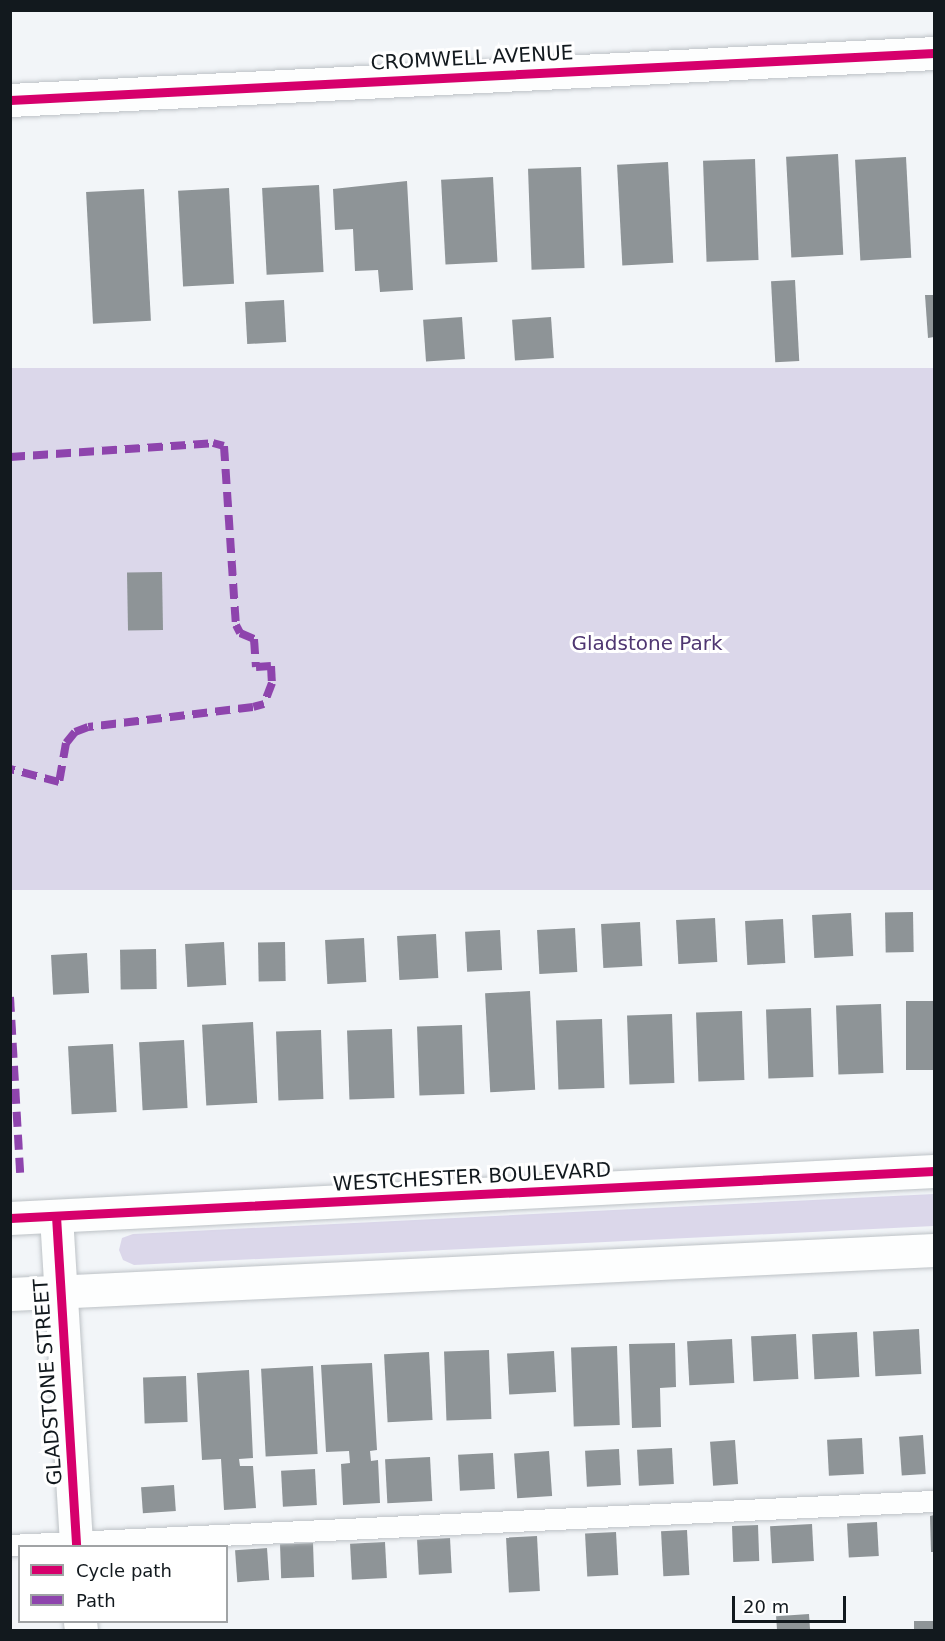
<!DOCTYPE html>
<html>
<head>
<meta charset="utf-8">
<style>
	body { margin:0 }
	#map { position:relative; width:945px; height:1641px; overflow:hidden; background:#f2f5f8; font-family:"DejaVu Sans",sans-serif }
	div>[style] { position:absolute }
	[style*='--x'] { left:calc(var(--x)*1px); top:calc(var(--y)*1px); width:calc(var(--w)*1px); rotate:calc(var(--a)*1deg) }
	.green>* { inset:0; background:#dbd7ea; transform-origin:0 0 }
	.building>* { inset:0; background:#8e9497; transform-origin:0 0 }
	.roads { filter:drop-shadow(0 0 2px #bdc2c6) drop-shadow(0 0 2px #bdc2c6) }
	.service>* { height:21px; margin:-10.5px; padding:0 10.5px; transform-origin:10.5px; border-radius:10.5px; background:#fdfefe }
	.minor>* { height:33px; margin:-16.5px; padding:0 16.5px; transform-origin:16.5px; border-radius:16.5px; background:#fdfefe }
	.tertiary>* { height:33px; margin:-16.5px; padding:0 16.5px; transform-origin:16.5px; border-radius:16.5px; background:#fdfefe }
	.quiet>* { height:8px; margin-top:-4px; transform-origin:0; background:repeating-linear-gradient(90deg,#8e44ad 0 15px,transparent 0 23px) }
	.cycleway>* { height:9px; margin:-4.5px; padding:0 4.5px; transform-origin:4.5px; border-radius:4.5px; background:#d6006c }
	span { translate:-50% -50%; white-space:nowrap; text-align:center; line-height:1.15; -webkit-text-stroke:6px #fff; paint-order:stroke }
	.street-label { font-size:20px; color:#12191e }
	.park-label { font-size:20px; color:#4f3772 }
	.frame { position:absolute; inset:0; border:12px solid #12191e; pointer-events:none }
	.legend { position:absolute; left:18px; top:1545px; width:210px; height:78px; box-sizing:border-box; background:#fff; border:2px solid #a0a3a5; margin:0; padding:8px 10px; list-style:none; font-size:18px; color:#12191e }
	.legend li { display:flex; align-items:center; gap:12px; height:30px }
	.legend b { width:30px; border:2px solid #a0a3a5 }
	.scale { position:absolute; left:732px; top:1596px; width:114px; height:27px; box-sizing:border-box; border:3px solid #12191e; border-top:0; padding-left:8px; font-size:18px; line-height:21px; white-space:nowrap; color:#12191e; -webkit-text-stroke:4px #fff; paint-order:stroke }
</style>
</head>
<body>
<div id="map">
	<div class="green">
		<i style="left:934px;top:368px;width:522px;height:924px;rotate:90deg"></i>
		<i style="clip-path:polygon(934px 1194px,934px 1226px,134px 1265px,123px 1260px,119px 1250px,122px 1238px,133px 1234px)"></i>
	</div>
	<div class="building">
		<i style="left:838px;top:154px;width:101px;height:52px;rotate:87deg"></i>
		<i style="left:906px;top:157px;width:101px;height:51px;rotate:87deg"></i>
		<i style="left:755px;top:159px;width:101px;height:52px;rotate:88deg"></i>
		<i style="left:668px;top:162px;width:101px;height:51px;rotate:87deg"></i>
		<i style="left:581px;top:167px;width:101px;height:53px;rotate:88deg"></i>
		<i style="left:493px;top:177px;width:85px;height:52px;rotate:87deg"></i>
		<i style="clip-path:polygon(407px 181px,413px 290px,380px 292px,378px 270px,355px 271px,353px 229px,335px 230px,333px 189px)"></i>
		<i style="left:319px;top:185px;width:87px;height:57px;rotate:87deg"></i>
		<i style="left:229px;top:188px;width:96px;height:51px;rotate:87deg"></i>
		<i style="left:144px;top:189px;width:132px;height:58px;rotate:87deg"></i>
		<i style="left:795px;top:280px;width:81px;height:24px;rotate:87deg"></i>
		<i style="clip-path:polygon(925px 295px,934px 295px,934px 337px,928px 338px)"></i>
		<i style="left:284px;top:300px;width:42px;height:39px;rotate:87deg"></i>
		<i style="left:462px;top:317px;width:42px;height:39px;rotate:86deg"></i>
		<i style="left:551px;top:317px;width:41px;height:39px;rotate:86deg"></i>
		<i style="left:162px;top:572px;width:58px;height:35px;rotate:89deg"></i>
		<i style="left:913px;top:912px;width:40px;height:28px;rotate:89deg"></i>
		<i style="left:851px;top:913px;width:43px;height:39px;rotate:87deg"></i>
		<i style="left:715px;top:918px;width:44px;height:39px;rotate:87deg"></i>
		<i style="left:783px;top:919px;width:44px;height:38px;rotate:87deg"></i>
		<i style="left:640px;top:922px;width:44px;height:39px;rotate:87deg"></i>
		<i style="left:575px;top:928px;width:44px;height:38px;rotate:87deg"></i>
		<i style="left:500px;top:930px;width:40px;height:35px;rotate:87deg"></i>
		<i style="left:436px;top:934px;width:44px;height:39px;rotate:87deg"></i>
		<i style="left:364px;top:938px;width:44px;height:39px;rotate:87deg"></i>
		<i style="left:224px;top:942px;width:43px;height:39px;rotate:87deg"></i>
		<i style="left:285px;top:942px;width:39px;height:27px;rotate:89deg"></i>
		<i style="left:156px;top:949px;width:40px;height:36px;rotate:89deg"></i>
		<i style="left:87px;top:953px;width:40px;height:36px;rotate:87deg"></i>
		<i style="left:530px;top:991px;width:99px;height:45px;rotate:87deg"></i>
		<i style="left:934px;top:1001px;width:69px;height:28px;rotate:90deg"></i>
		<i style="left:881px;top:1004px;width:69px;height:45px;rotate:88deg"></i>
		<i style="left:811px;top:1008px;width:69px;height:45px;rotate:88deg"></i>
		<i style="left:742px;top:1011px;width:69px;height:46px;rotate:88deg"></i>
		<i style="left:672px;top:1014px;width:69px;height:45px;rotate:88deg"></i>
		<i style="left:602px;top:1019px;width:69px;height:46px;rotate:88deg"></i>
		<i style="left:253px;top:1022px;width:81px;height:51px;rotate:87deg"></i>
		<i style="left:462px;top:1025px;width:69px;height:45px;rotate:88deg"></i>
		<i style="left:392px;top:1029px;width:69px;height:45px;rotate:88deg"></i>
		<i style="left:321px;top:1030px;width:69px;height:45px;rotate:88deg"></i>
		<i style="left:184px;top:1040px;width:68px;height:45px;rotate:87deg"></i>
		<i style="left:113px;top:1044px;width:68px;height:45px;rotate:87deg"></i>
		<i style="left:919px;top:1329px;width:45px;height:46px;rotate:87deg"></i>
		<i style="left:857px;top:1332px;width:45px;height:45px;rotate:87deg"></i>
		<i style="left:796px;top:1334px;width:45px;height:45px;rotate:87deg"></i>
		<i style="left:732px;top:1339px;width:44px;height:45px;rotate:87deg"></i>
		<i style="clip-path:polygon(675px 1343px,676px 1387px,660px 1388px,661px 1427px,632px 1428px,629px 1344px)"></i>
		<i style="left:617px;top:1346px;width:79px;height:46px;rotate:88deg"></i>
		<i style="left:489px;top:1350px;width:69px;height:45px;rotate:88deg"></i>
		<i style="left:554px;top:1351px;width:41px;height:47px;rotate:87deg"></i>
		<i style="left:429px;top:1352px;width:68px;height:45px;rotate:87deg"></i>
		<i style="clip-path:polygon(372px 1363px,377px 1450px,370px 1451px,371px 1461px,378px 1460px,380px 1503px,343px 1505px,341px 1464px,350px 1463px,349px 1451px,326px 1452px,321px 1365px)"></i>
		<i style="left:313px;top:1366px;width:88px;height:52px;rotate:87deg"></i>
		<i style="clip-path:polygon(249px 1370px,253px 1458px,239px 1459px,240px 1466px,253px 1466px,256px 1508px,224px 1510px,221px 1459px,202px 1460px,197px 1373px)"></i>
		<i style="left:186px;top:1376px;width:46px;height:43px;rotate:88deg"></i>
		<i style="left:923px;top:1435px;width:39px;height:24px;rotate:86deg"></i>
		<i style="left:862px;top:1438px;width:36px;height:35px;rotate:87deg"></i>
		<i style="left:735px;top:1440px;width:44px;height:25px;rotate:86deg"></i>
		<i style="left:672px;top:1448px;width:36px;height:35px;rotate:87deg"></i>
		<i style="left:619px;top:1449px;width:36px;height:34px;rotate:87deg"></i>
		<i style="left:549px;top:1451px;width:45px;height:35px;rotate:86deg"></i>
		<i style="left:493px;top:1453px;width:36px;height:35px;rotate:87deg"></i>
		<i style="left:430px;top:1457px;width:44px;height:45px;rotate:87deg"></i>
		<i style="left:315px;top:1469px;width:36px;height:34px;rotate:87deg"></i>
		<i style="left:174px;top:1485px;width:26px;height:33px;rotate:86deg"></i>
		<i style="clip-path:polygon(934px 1515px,934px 1552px,931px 1552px,930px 1516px)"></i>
		<i style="left:877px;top:1522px;width:34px;height:30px;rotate:87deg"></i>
		<i style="left:812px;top:1524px;width:37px;height:42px;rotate:87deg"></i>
		<i style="left:758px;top:1525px;width:36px;height:26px;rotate:88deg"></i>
		<i style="left:687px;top:1530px;width:45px;height:26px;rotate:87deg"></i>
		<i style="left:616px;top:1532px;width:43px;height:31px;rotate:87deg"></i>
		<i style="left:537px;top:1536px;width:55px;height:31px;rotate:87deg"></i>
		<i style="left:450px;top:1538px;width:35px;height:33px;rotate:87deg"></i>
		<i style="left:385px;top:1542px;width:36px;height:35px;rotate:87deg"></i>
		<i style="left:313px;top:1543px;width:34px;height:33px;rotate:88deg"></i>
		<i style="left:267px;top:1548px;width:32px;height:32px;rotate:86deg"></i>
		<i style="left:809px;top:1614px;width:16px;height:33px;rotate:86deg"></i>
		<i style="left:934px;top:1621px;width:9px;height:20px;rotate:90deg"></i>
	</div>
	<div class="roads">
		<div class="service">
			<i style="--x:10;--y:1545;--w:925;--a:-2.73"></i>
		</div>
		<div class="minor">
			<i style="--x:10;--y:100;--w:925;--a:-2.91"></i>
			<i style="--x:56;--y:1216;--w:331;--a:86.5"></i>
			<i style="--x:80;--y:1622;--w:8;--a:83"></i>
		</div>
		<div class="tertiary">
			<i style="--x:10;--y:1218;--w:925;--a:-2.91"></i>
			<i style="--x:10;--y:1294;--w:925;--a:-2.73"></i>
		</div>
	</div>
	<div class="quiet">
		<i style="--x:10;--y:457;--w:203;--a:-3.9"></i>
		<i style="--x:213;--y:443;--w:11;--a:15"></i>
		<i style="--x:224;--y:446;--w:179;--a:86.2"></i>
		<i style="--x:236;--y:625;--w:9;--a:63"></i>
		<i style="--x:240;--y:633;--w:15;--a:23"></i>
		<i style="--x:254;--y:639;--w:28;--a:86"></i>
		<i style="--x:256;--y:667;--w:15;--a:-4"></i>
		<i style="--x:271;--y:666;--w:17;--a:87"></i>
		<i style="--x:272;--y:683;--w:22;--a:111"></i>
		<i style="--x:264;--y:704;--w:11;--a:165"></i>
		<i style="--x:253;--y:707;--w:166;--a:173.1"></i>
		<i style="--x:88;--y:727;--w:14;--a:159"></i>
		<i style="--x:75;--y:732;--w:14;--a:129"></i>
		<i style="--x:66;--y:743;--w:40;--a:100"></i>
		<i style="--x:59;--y:782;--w:51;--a:-165.1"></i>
		<i style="--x:10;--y:997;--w:176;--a:86.7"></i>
	</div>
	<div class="cycleway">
		<i style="--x:10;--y:100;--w:925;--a:-2.91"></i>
		<i style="--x:56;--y:1216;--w:331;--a:86.5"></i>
		<i style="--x:10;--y:1218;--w:925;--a:-2.91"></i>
	</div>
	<div class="street-label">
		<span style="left:472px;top:58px;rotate:-3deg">CROMWELL AVENUE</span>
		<span style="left:472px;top:1177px;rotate:-3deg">WESTCHESTER BOULEVARD</span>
		<span style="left:48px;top:1382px;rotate:-94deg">GLADSTONE STREET</span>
	</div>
	<div class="park-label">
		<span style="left:647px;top:643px">Gladstone Park</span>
	</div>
	<div class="frame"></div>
	<ul class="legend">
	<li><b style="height:8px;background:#d6006c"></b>Cycle path</li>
	<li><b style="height:8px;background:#8e44ad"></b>Path</li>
	</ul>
	<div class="scale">20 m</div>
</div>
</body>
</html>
